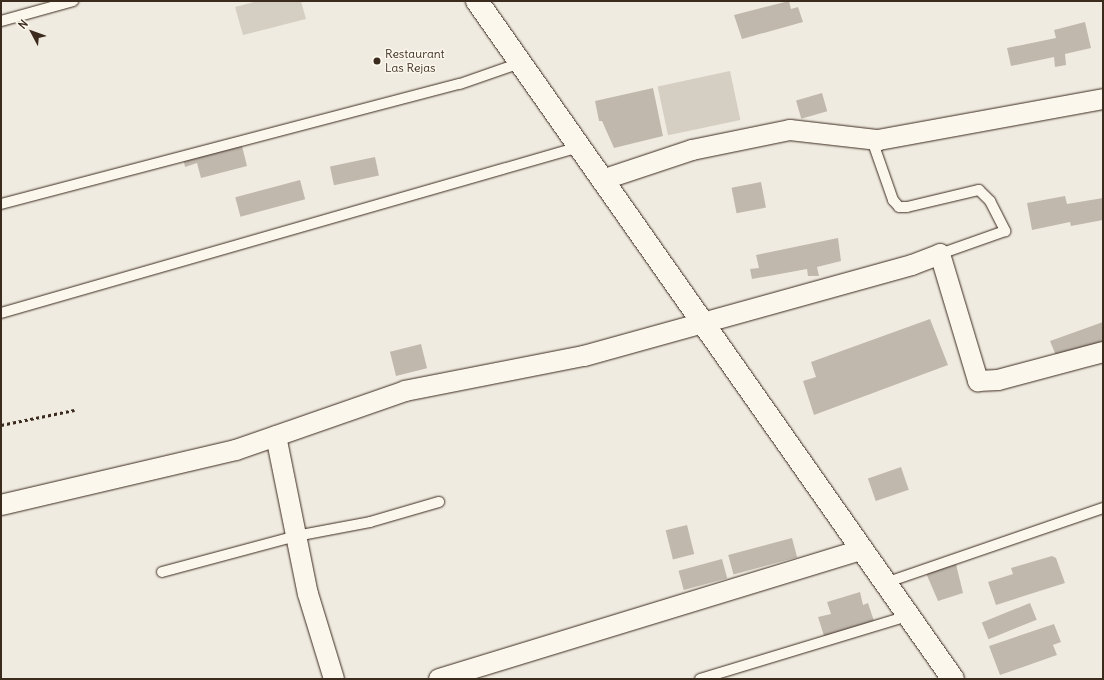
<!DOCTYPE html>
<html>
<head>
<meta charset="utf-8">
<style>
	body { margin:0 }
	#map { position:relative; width:1104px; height:680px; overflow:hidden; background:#f0ebe0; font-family:Delius,sans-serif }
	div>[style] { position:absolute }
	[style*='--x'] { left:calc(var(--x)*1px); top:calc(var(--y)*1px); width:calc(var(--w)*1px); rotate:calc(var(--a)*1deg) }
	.green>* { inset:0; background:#d5cec3; transform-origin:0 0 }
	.building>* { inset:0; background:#c0b8ad; transform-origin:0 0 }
	.path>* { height:2.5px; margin-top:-1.25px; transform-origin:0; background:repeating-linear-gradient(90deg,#3b2a1e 0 3px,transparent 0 6px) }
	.roads { filter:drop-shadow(0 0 1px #3b2a1e) drop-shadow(0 0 1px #3b2a1e) }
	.service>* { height:10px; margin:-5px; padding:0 5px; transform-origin:5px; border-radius:5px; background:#fbf7ec }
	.minor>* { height:20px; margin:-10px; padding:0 10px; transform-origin:10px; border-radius:10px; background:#fbf7ec }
	.secondary>* { height:22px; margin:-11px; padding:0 11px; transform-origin:11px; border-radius:11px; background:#fbf7ec }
	.dots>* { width:11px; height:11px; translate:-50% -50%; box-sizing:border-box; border:2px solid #fbf7ec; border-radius:50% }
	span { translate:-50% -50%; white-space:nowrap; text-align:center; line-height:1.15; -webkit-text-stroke:3px #fbf7ec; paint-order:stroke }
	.poi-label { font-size:12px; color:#3b2a1e }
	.left { translate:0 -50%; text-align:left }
	.frame { position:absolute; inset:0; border:2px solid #3b2a1e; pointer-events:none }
	.north { position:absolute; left:12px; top:12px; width:40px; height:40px; -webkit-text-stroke:3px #fbf7ec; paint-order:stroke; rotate:311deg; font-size:11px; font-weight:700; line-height:16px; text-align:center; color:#3b2a1e }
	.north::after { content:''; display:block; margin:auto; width:14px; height:18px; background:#3b2a1e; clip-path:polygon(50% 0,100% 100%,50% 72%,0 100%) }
</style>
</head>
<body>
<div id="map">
	<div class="green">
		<i style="clip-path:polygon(258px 1px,301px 1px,306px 19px,243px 35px,235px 7px)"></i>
		<i style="left:730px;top:71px;width:50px;height:74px;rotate:78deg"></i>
	</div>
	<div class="building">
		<i style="clip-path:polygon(789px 1px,791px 9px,798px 7px,803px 22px,742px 39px,734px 15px)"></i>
		<i style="clip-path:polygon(1085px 22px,1091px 48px,1065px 54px,1066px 65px,1055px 67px,1054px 57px,1011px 66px,1007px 48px,1056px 38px,1054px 30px)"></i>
		<i style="clip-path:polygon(653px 88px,663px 136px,614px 148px,602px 121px,599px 121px,595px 101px)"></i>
		<i style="left:822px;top:93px;width:19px;height:27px;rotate:74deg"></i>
		<i style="clip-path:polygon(241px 142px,247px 166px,201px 178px,197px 163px,185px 167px,183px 157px)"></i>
		<i style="left:375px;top:157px;width:19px;height:46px;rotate:78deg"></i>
		<i style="left:300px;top:180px;width:20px;height:67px;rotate:75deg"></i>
		<i style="left:761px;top:182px;width:26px;height:30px;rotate:79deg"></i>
		<i style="clip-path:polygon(1065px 196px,1067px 204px,1103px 198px,1103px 220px,1071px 226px,1070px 222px,1032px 230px,1027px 203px)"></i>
		<i style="clip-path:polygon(838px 238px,841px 261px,817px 267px,819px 276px,808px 276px,807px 269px,752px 279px,750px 269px,759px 268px,756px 255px)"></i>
		<i style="clip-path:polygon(930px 319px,948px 365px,814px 415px,803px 381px,816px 377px,811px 362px)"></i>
		<i style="clip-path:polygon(1103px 322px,1103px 343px,1057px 358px,1050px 341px)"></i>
		<i style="left:421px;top:344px;width:25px;height:32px;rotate:76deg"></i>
		<i style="left:901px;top:467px;width:24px;height:35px;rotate:71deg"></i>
		<i style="left:687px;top:525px;width:30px;height:22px;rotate:76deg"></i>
		<i style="left:792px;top:538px;width:20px;height:66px;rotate:75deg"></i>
		<i style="clip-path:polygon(1052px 556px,1056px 558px,1065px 583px,996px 605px,988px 582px,1013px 574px,1011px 568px)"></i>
		<i style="left:722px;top:559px;width:20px;height:45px;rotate:75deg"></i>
		<i style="clip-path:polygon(956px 564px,963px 593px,938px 601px,926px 573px)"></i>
		<i style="clip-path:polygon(860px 592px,863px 605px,868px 603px,874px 621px,824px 636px,818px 617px,831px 614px,827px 602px)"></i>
		<i style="left:1030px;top:603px;width:18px;height:52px;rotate:68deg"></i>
		<i style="clip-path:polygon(1054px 624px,1061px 642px,1053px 645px,1057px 655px,1000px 675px,989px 646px)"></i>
	</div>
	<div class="path">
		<i style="--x:1;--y:425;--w:75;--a:-11.6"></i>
	</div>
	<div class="roads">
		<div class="service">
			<i style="--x:1;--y:21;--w:75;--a:-15.5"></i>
			<i style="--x:872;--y:140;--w:64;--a:70.7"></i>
			<i style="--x:893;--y:200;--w:9;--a:49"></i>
			<i style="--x:899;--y:207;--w:8;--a:0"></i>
			<i style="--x:907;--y:207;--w:74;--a:-13.3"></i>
			<i style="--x:979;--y:190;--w:16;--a:45"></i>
			<i style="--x:990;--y:201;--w:34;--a:63"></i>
			<i style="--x:1005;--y:231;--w:69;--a:160.5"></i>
			<i style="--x:1;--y:204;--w:474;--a:-14.7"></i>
			<i style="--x:460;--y:84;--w:64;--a:-19.3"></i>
			<i style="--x:1;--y:313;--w:601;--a:-16.02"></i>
			<i style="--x:162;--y:572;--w:139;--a:-15"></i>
			<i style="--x:296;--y:536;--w:75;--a:-10.7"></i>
			<i style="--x:370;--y:522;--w:72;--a:-16.2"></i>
			<i style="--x:885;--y:583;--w:231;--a:-19"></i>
			<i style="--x:700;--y:679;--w:217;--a:-16.9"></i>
		</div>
		<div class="minor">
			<i style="--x:602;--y:180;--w:95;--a:-18.4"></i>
			<i style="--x:692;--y:150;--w:100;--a:-11.5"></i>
			<i style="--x:790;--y:130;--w:89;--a:6.5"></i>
			<i style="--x:878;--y:140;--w:229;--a:-10.3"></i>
			<i style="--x:276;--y:436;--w:161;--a:78.6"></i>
			<i style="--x:308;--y:594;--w:89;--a:73"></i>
			<i style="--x:1;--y:505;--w:241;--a:-13.2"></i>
			<i style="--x:236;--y:450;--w:179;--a:-19.2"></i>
			<i style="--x:405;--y:391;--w:182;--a:-11.1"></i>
			<i style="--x:584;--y:356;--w:340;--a:-15.5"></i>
			<i style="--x:912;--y:265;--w:30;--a:-21"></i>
			<i style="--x:940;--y:254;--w:133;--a:73.3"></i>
			<i style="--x:978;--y:381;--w:20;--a:-3"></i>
			<i style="--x:998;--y:380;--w:109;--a:-14.9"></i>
			<i style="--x:439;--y:679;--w:442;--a:-17"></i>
		</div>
		<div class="secondary">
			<i style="--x:477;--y:1;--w:828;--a:54.93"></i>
		</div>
	</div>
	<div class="dots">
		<i style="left:377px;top:61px;background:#3b2a1e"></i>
	</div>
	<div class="poi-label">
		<span class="left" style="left:385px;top:61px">Restaurant<br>Las Rejas</span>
	</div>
	<div class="frame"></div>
	<div class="north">N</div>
</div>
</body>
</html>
